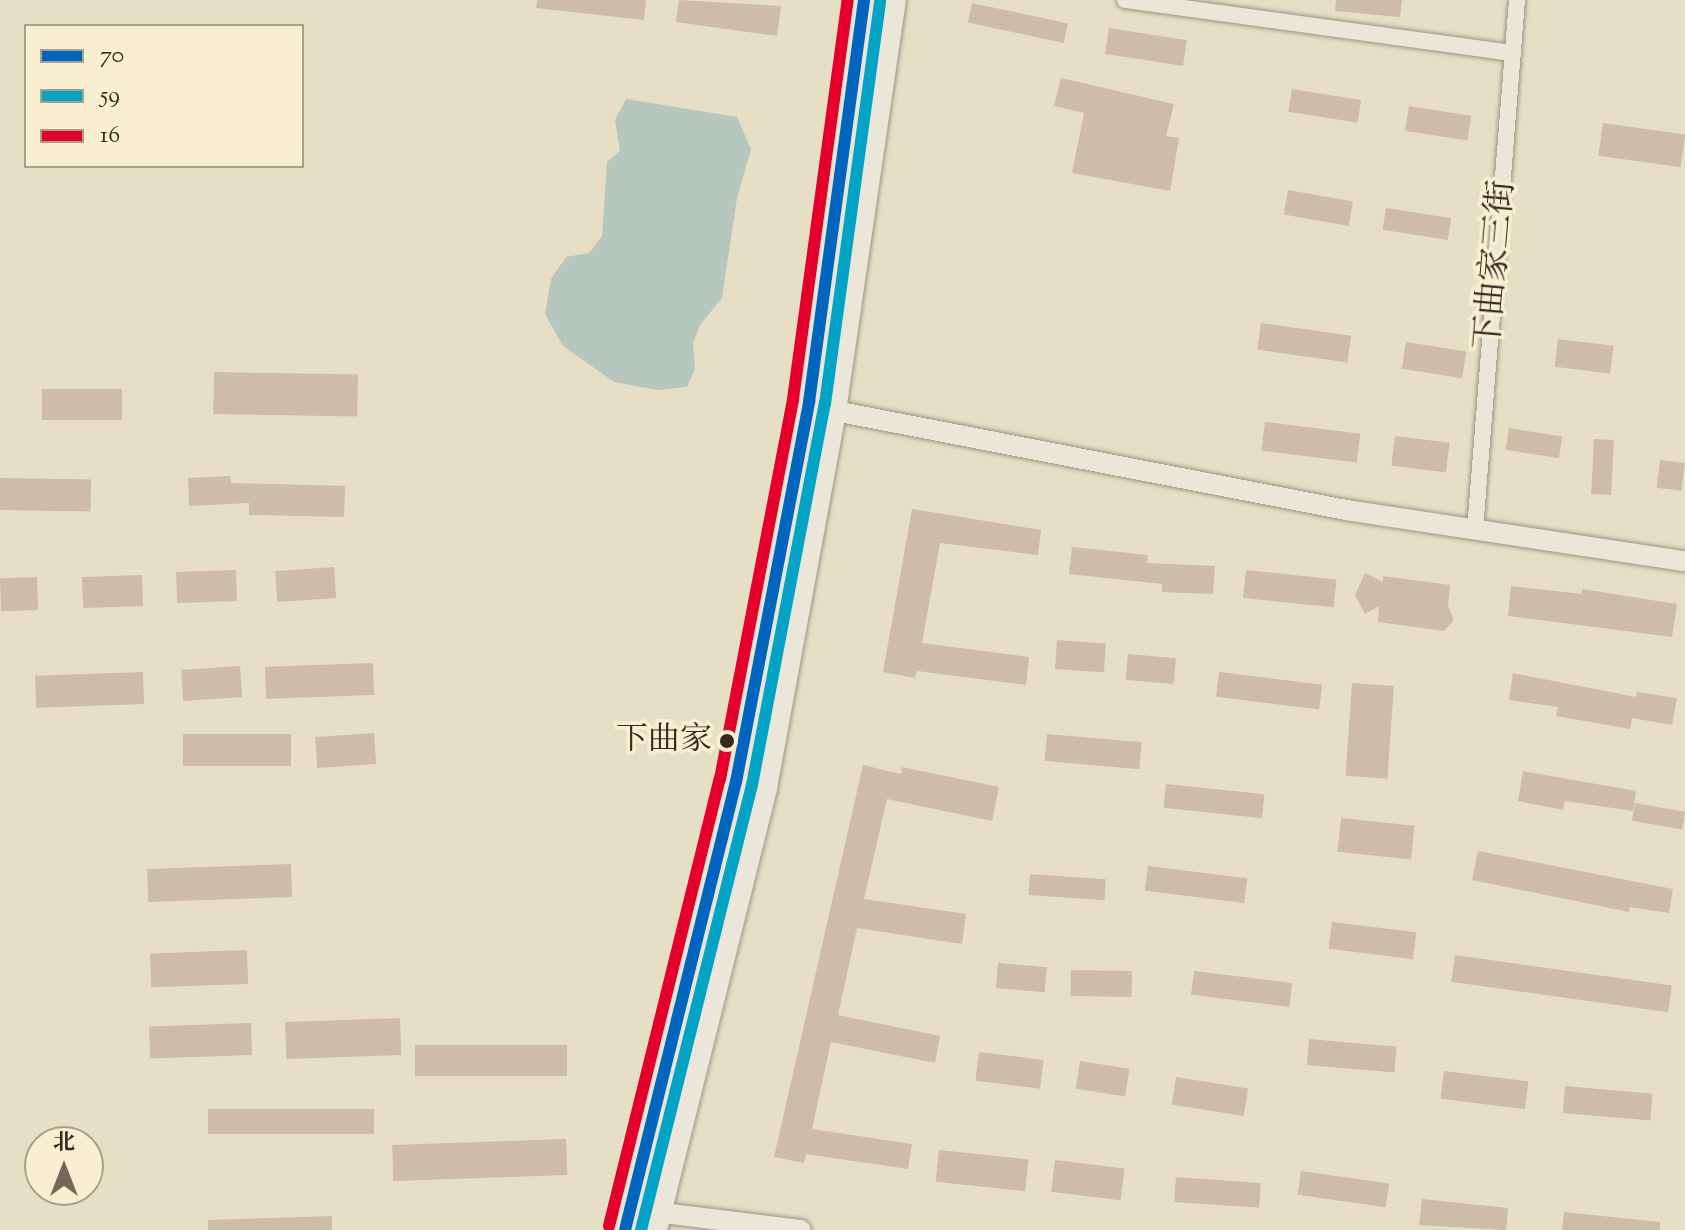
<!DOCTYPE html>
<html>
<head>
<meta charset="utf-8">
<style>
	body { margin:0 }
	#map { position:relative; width:1685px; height:1230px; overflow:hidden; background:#e7dfc5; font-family:"Sorts Mill Goudy","Noto Serif SC",serif }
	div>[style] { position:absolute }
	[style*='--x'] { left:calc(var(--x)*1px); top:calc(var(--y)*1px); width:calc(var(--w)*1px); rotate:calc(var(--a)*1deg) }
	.water>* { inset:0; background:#b7c7bd }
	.building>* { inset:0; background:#cdbca7; transform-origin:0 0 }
	.roads { filter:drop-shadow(0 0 2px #9a9485) drop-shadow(0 0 2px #9a9485) }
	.minor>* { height:16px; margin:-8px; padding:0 8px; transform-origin:8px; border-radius:8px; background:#eae7d9 }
	.tertiary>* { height:20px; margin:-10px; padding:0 10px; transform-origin:10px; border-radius:10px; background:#eae7d9 }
	.secondary>* { height:22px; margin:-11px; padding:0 11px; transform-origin:11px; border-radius:11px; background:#eae7d9 }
	.bus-1>* { height:12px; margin:-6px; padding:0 6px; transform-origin:6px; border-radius:6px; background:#0065bd }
	.bus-2>* { height:12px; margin:-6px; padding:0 6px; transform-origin:6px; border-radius:6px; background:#03a3c5 }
	.bus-3>* { height:12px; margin:-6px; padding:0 6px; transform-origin:6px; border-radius:6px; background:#e4002b }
	.dots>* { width:22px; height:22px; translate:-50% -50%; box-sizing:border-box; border:4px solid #f8efd0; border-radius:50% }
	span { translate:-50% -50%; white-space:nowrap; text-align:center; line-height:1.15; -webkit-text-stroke:7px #f8efd0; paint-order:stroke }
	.bus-label { font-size:32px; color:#352821 }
	.right { translate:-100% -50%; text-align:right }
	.street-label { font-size:34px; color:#352821 }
	.legend { position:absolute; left:24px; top:24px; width:280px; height:144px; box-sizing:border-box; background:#f8efd0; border:2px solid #aa9f8a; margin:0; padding:10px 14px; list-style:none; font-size:24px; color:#352821 }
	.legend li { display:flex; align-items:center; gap:16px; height:40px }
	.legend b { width:40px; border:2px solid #aa9f8a }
	.north { position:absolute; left:24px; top:1126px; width:80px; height:80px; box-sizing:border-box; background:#f8efd0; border:2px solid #aa9f8a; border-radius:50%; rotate:0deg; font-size:22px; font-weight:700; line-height:32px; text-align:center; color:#352821 }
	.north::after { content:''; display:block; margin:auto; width:28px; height:36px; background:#73685a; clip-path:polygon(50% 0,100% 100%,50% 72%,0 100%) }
</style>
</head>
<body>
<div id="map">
	<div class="water">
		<i style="clip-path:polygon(626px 99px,737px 117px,751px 149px,737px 198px,722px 298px,700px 325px,693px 343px,695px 369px,687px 387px,657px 390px,614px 382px,563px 346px,545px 314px,551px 279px,566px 257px,589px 253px,602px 236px,607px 162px,620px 151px,615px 120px)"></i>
	</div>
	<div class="building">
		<i style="clip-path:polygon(537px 0,646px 0,644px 20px,536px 8px)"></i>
		<i style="clip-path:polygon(679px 0,781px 6px,777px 36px,676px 22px)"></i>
		<i style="clip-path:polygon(1336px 0,1402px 0,1400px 17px,1335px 11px)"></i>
		<i style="left:972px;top:3px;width:98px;height:20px;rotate:12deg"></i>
		<i style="left:1109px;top:28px;width:79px;height:26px;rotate:9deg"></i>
		<i style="clip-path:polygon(1061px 78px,1174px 104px,1166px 136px,1179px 138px,1170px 191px,1072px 173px,1084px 113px,1054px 106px)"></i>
		<i style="left:1292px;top:89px;width:70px;height:23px;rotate:9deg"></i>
		<i style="left:1409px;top:106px;width:63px;height:25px;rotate:9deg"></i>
		<i style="left:1603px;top:123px;width:83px;height:33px;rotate:8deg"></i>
		<i style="left:1288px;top:190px;width:66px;height:25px;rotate:10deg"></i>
		<i style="left:1386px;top:208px;width:66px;height:22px;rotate:9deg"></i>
		<i style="left:1261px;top:323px;width:91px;height:27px;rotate:8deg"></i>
		<i style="left:1558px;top:339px;width:56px;height:28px;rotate:7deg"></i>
		<i style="left:1406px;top:342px;width:61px;height:27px;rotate:9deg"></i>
		<i style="left:214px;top:372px;width:144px;height:42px;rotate:1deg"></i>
		<i style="left:42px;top:389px;width:80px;height:31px"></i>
		<i style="left:1265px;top:422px;width:96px;height:29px;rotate:7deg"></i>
		<i style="left:1509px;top:428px;width:54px;height:22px;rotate:9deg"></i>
		<i style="left:1395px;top:436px;width:55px;height:30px;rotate:7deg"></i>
		<i style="left:1594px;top:439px;width:20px;height:55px;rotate:3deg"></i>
		<i style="left:1660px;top:460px;width:25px;height:28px;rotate:7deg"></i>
		<i style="clip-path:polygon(230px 476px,231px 483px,345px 486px,344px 517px,249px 515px,249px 503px,189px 506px,188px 478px)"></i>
		<i style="left:0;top:478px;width:91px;height:32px;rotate:1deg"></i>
		<i style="clip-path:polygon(912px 509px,1041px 530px,1038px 555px,940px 543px,922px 643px,1029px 657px,1026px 685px,917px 671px,915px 678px,883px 672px)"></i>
		<i style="clip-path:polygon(1072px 547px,1148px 555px,1147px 563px,1215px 566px,1213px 594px,1162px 592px,1162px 584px,1069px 574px)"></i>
		<i style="left:334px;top:567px;width:31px;height:59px;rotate:86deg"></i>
		<i style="left:236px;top:570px;width:31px;height:60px;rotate:88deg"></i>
		<i style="left:1246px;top:570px;width:91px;height:28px;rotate:6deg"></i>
		<i style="clip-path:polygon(1365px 573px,1383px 582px,1383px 576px,1450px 585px,1448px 606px,1454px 620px,1444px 631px,1378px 622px,1379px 606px,1365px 614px,1355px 595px)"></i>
		<i style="left:142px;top:575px;width:31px;height:60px;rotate:88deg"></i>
		<i style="left:37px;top:577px;width:33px;height:37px;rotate:88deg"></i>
		<i style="clip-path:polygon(1511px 586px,1582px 594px,1582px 589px,1677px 604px,1672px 637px,1508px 616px)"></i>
		<i style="left:1057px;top:640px;width:49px;height:29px;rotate:4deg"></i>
		<i style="left:1128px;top:654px;width:48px;height:26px;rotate:5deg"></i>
		<i style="left:373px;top:663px;width:32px;height:108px;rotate:88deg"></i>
		<i style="left:240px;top:666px;width:31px;height:59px;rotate:86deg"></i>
		<i style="left:143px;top:672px;width:32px;height:108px;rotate:88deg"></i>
		<i style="left:1219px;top:672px;width:104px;height:25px;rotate:7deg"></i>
		<i style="clip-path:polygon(1513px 673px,1636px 697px,1637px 692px,1677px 698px,1672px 725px,1632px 718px,1630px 729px,1556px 716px,1558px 707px,1509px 700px)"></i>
		<i style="left:1352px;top:683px;width:42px;height:93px;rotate:4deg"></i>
		<i style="left:374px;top:733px;width:31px;height:59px;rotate:86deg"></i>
		<i style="left:291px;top:734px;width:32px;height:108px;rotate:90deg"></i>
		<i style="left:1047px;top:734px;width:95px;height:27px;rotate:5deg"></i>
		<i style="clip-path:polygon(863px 765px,901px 774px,902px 767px,999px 787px,992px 821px,887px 799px,864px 899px,966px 914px,962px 944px,857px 928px,838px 1015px,940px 1036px,935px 1063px,831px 1042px,812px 1129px,912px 1144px,908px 1169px,806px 1154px,804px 1163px,774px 1157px)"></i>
		<i style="clip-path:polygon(1523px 771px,1636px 791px,1633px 811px,1565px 801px,1563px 810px,1518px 801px)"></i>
		<i style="left:1166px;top:784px;width:99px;height:24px;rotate:6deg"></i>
		<i style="left:1635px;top:803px;width:51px;height:18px;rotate:10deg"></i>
		<i style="left:1341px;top:818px;width:74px;height:34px;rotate:6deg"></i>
		<i style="clip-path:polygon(1478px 851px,1673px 889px,1669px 913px,1630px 907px,1629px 912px,1472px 880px)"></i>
		<i style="left:291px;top:864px;width:33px;height:144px;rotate:88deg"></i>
		<i style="left:1148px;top:866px;width:100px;height:25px;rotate:7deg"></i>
		<i style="left:1030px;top:874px;width:76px;height:21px;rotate:4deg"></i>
		<i style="left:1332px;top:922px;width:85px;height:27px;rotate:7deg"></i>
		<i style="left:247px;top:950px;width:34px;height:97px;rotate:88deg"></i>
		<i style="left:1455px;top:955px;width:219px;height:27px;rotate:8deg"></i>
		<i style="left:998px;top:963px;width:49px;height:25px;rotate:5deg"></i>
		<i style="left:1071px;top:970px;width:61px;height:26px;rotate:1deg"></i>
		<i style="left:1194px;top:971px;width:99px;height:24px;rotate:7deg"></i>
		<i style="left:400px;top:1018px;width:37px;height:115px;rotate:88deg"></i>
		<i style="left:251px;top:1023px;width:32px;height:102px;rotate:88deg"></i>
		<i style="left:1309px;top:1039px;width:88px;height:26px;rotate:5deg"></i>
		<i style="left:415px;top:1045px;width:152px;height:31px"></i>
		<i style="left:979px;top:1052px;width:65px;height:29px;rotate:7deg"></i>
		<i style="left:1080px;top:1061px;width:50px;height:28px;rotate:9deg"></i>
		<i style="left:1444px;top:1071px;width:85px;height:28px;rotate:7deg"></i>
		<i style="left:1176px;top:1077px;width:73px;height:28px;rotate:9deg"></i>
		<i style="left:1565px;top:1086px;width:88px;height:27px;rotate:5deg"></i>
		<i style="left:374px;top:1109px;width:25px;height:166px;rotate:90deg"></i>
		<i style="left:566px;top:1139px;width:36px;height:174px;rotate:88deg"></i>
		<i style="left:939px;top:1150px;width:90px;height:32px;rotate:6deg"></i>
		<i style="left:1055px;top:1160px;width:70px;height:32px;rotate:7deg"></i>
		<i style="left:1301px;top:1171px;width:89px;height:24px;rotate:8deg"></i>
		<i style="left:1176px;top:1177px;width:85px;height:25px;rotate:4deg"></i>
		<i style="clip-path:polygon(1422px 1199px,1508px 1208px,1506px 1230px,1419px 1225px)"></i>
		<i style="clip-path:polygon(1564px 1212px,1660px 1222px,1660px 1230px,1562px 1230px)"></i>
		<i style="clip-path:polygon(332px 1216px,332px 1230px,208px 1230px,208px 1220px)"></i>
	</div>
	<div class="roads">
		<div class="minor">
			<i style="--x:1125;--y:0;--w:392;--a:7.8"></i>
			<i style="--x:1475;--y:530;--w:532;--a:-85.47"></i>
		</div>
		<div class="tertiary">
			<i style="--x:835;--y:411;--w:521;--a:10.96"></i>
			<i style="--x:1346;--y:510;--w:343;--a:8.6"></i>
			<i style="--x:630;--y:1209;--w:172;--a:7"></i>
		</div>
		<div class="secondary">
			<i style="--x:625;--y:1230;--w:462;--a:-76.1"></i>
			<i style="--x:736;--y:782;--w:387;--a:-79.1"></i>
			<i style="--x:809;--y:402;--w:406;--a:-82.2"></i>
			<i style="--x:656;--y:1230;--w:455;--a:-76"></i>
			<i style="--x:766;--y:788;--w:383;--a:-79.6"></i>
			<i style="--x:835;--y:411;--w:415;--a:-81.7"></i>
		</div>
	</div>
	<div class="bus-1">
		<i style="--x:625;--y:1230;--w:462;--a:-76.1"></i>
		<i style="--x:736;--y:782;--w:387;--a:-79.1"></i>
		<i style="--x:809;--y:402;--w:406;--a:-82.2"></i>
	</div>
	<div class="bus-2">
		<i style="--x:641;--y:1230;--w:459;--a:-76"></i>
		<i style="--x:752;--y:785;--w:388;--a:-79.2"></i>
		<i style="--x:825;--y:404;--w:406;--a:-82.2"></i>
	</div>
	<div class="bus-3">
		<i style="--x:609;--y:1226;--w:461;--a:-76.1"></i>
		<i style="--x:720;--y:779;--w:387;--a:-79.1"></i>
		<i style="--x:793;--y:399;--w:403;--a:-82.2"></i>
	</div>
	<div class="dots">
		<i style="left:727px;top:741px;background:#352821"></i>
	</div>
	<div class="bus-label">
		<span class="right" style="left:712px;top:741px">下曲家</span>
	</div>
	<div class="street-label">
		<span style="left:1496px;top:265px;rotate:-85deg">下曲家三街</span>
	</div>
	<ul class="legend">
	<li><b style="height:10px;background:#0065bd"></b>70</li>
	<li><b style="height:10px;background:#03a3c5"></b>59</li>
	<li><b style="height:10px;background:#e4002b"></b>16</li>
	</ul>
	<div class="north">北</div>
</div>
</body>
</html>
